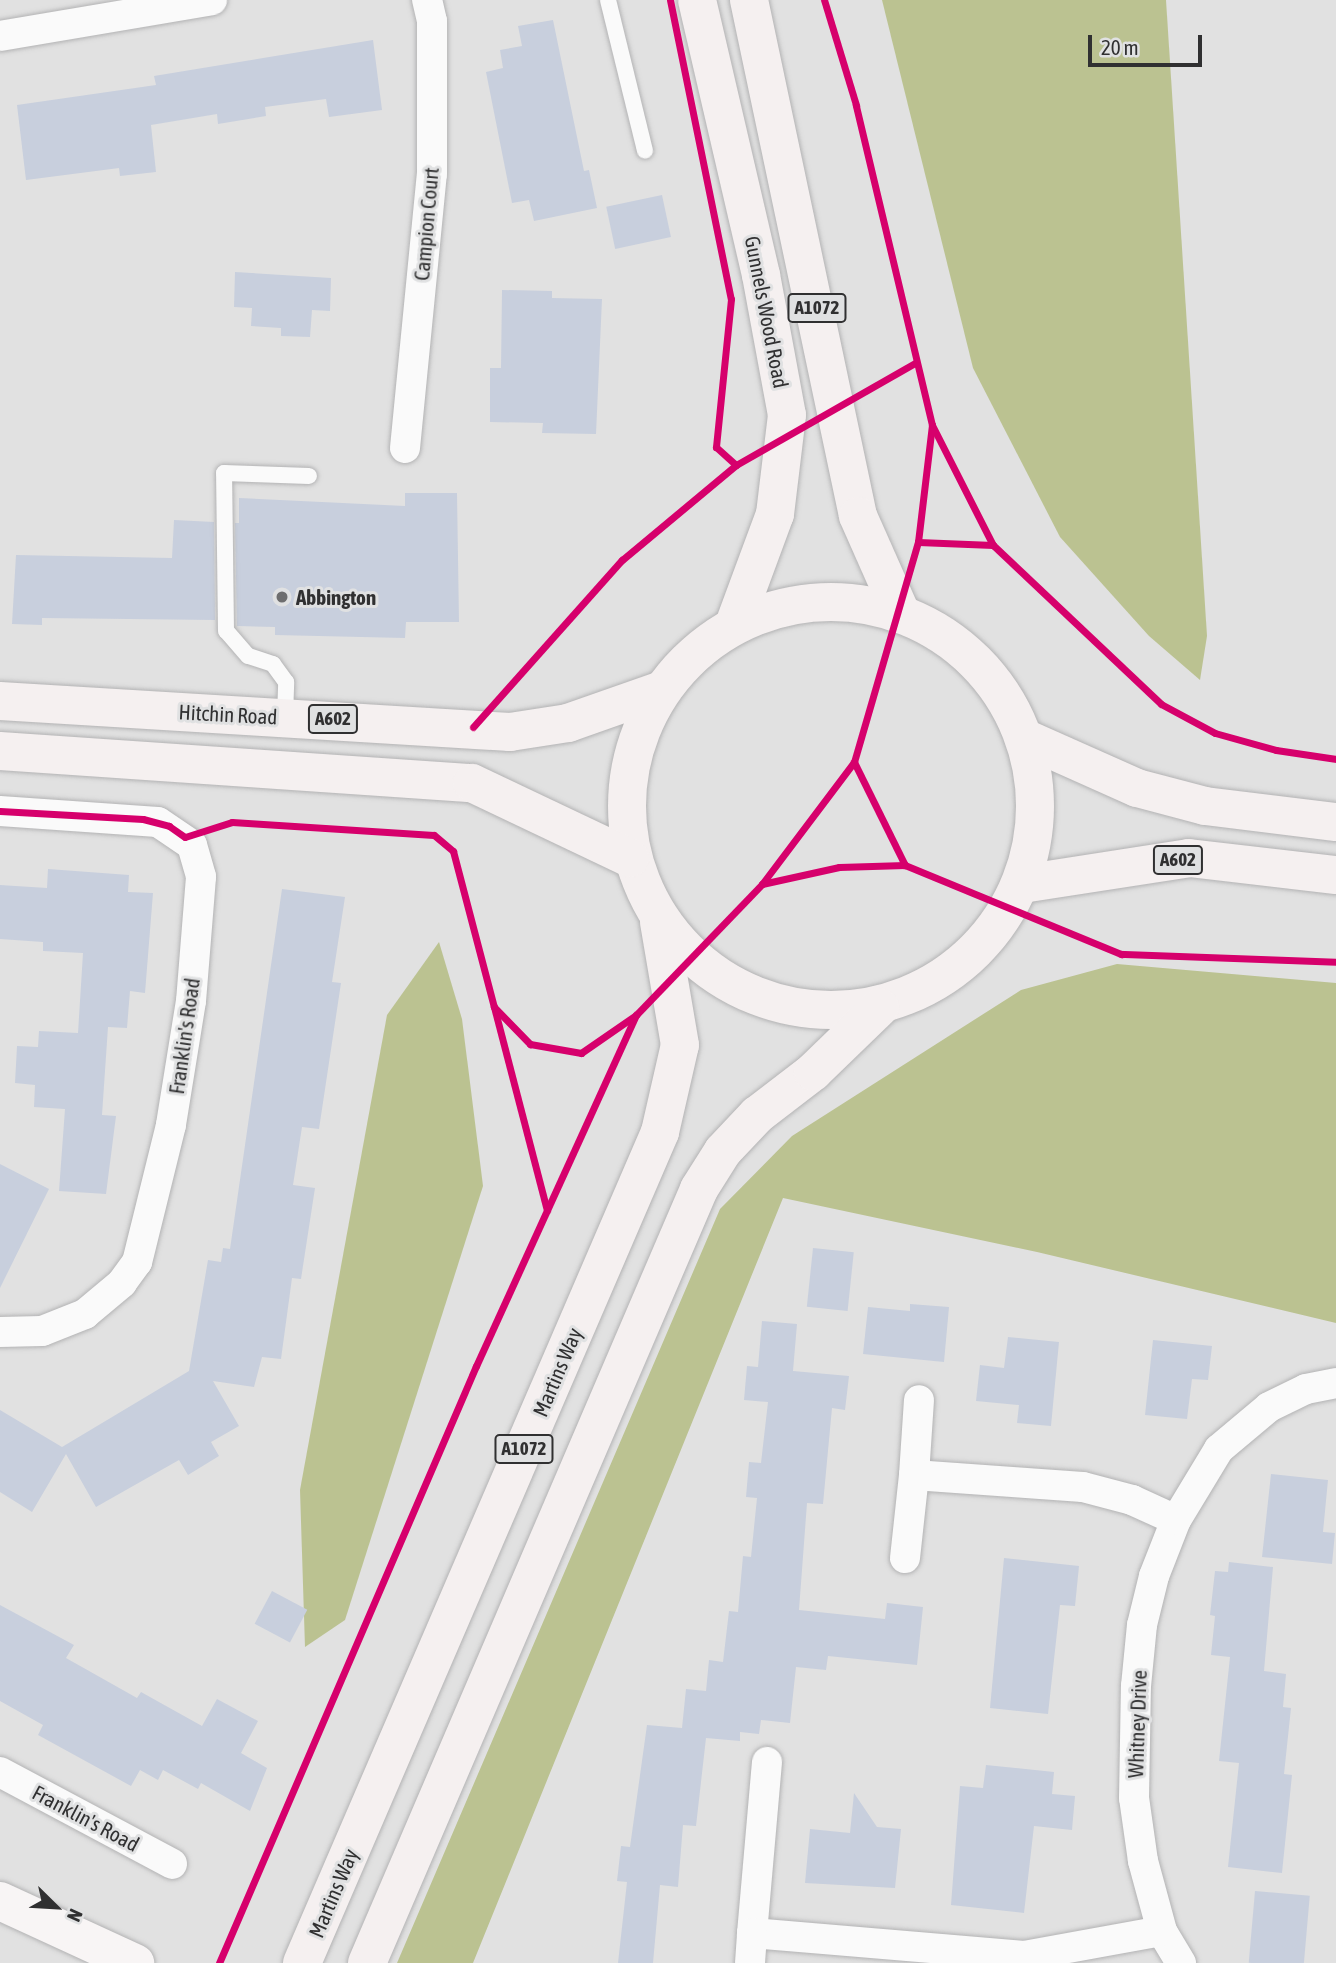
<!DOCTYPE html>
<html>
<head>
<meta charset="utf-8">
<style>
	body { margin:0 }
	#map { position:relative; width:1336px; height:1963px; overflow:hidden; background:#e1e1e1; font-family:"Asap Condensed",sans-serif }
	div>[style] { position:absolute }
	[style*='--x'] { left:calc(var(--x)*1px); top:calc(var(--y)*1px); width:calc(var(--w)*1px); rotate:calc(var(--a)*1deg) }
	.forest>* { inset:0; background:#bbc291 }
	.building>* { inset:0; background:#c8cfdd; transform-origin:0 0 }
	.roads { filter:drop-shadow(0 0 2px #b3b3b4) drop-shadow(0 0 2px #b3b3b4) }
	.lane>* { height:16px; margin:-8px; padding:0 8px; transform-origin:8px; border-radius:8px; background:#fafafa }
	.street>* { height:30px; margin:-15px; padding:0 15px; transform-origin:15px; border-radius:15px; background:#fafafa }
	.secondary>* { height:38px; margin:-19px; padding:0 19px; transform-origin:19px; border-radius:19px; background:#f8f5f5 }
	.primary>* { height:38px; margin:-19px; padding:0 19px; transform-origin:19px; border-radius:19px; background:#f5f0f0 }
	.primary>.ring { margin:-19px; padding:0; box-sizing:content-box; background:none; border:38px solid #f5f0f0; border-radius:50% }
	.cycleway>* { height:7px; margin:-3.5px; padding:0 3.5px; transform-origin:3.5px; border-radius:3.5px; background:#d6006c }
	.dots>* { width:19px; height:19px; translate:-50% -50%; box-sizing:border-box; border:4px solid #e0e1e2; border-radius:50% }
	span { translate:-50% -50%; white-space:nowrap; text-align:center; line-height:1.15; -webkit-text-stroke:6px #e0e1e2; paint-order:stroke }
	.shield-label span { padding:2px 5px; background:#e0e1e2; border:2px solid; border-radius:5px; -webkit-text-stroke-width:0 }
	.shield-label { font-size:19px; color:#303031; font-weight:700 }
	.street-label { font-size:21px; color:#303031 }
	.poi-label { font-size:21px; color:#303031; font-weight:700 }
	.left { translate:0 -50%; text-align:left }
	.north { position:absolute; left:21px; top:1872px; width:70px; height:70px; -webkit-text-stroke:5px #e0e1e2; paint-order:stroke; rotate:114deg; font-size:19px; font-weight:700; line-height:28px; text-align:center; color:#303031 }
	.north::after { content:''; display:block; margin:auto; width:24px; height:32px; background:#303031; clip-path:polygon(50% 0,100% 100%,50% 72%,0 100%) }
	.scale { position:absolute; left:1088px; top:35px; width:114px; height:32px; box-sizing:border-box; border:4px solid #303031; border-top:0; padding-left:9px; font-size:21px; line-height:24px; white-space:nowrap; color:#303031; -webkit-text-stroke:5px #e0e1e2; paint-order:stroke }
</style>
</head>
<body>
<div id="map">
	<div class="forest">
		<i style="clip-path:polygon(882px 0,1166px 0,1207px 636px,1200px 680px,1149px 636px,1060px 537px,973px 368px)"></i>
		<i style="clip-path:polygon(439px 942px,462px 1019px,483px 1186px,345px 1620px,305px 1647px,300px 1490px,387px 1015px)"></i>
		<i style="clip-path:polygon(1117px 964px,1336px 983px,1336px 1323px,1037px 1252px,783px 1198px,473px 1963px,397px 1963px,720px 1209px,792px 1136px,1021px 990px)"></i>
	</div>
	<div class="building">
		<i style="clip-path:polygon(553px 20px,584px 171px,589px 170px,597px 208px,534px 221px,529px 200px,512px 203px,486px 72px,503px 68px,500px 50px,522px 46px,518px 26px)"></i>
		<i style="clip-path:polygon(373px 40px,382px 110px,329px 117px,326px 99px,265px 107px,266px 116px,218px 124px,217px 114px,151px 125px,156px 172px,120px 176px,119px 168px,26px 180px,17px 105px,156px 85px,154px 76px)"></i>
		<i style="left:662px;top:195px;width:43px;height:57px;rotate:78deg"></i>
		<i style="clip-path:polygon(235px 272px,331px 278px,330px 311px,312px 310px,310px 337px,281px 336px,281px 328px,251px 326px,252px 308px,234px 307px)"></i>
		<i style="clip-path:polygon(502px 290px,552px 291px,552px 298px,602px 299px,596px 434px,542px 433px,543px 423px,490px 422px,490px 368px,501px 368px)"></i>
		<i style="clip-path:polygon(405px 493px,457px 493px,459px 622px,406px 622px,405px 638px,275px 635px,275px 627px,237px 626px,235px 523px,239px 523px,239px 498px,405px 506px)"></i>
		<i style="clip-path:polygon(174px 520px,214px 522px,215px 620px,42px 618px,42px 625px,12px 624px,16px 555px,172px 558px)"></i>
		<i style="clip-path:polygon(48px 869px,129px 875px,128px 892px,153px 893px,145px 993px,130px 991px,127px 1028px,108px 1027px,102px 1115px,116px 1116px,106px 1194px,59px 1191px,65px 1109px,34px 1107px,35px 1085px,15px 1083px,17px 1046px,38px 1047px,39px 1031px,78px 1033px,83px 953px,43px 951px,43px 942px,0 939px,0 885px,47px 888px)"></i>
		<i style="clip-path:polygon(282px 889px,345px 897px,332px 982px,341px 983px,319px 1129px,302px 1127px,293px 1185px,315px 1188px,301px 1279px,292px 1278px,281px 1359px,262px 1357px,254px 1387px,213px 1381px,239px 1426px,211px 1442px,219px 1456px,188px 1475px,179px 1460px,96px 1507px,66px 1454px,32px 1512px,0 1492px,0 1410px,62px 1447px,189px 1371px,208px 1260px,221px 1262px,223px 1248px,230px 1249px)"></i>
		<i style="clip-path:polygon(0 1164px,49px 1189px,0 1288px)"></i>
		<i style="left:813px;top:1248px;width:41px;height:59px;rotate:6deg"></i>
		<i style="clip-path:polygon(910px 1304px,949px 1307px,944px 1362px,863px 1354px,868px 1307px,910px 1311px)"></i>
		<i style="clip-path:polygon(762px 1321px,797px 1324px,793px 1371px,849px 1376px,845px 1410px,832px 1408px,823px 1504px,807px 1503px,799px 1610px,885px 1619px,887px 1603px,923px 1607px,917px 1665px,828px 1656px,826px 1670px,796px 1667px,790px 1723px,761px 1720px,759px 1734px,740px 1732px,740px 1741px,706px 1738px,696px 1826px,683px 1825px,678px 1887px,660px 1885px,653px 1963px,618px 1963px,627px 1882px,617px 1881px,621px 1846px,630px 1847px,647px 1725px,682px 1728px,686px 1689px,706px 1691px,709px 1660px,723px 1662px,729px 1611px,738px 1612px,743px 1556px,751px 1557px,757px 1498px,746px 1497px,749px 1462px,761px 1463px,768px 1402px,744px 1400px,747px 1366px,758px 1367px)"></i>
		<i style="clip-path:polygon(1008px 1337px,1059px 1342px,1051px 1426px,1017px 1423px,1019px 1405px,976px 1401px,980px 1365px,1004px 1368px)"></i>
		<i style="clip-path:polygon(1153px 1340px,1212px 1346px,1208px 1380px,1192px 1379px,1187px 1419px,1145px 1415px)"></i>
		<i style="clip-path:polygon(1271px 1474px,1328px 1480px,1323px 1532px,1335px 1533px,1332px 1564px,1262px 1557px)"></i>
		<i style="clip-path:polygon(1004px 1558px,1079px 1566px,1075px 1606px,1060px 1605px,1048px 1714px,990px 1708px)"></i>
		<i style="clip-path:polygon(1229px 1562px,1273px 1567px,1264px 1671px,1286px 1674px,1283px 1707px,1291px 1708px,1284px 1774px,1292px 1775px,1282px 1873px,1228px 1867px,1239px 1763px,1219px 1761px,1230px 1657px,1211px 1655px,1215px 1616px,1210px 1615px,1215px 1571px,1228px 1572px)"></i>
		<i style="left:272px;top:1591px;width:40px;height:37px;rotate:28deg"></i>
		<i style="clip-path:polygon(0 1605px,74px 1645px,66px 1658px,137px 1698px,141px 1692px,202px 1726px,217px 1699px,258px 1721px,241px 1753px,267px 1768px,250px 1811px,201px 1783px,198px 1789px,163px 1770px,158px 1780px,140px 1770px,131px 1786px,38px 1735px,43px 1725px,0 1701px)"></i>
		<i style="clip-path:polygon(986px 1765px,1054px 1772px,1052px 1794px,1075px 1796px,1072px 1830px,1034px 1826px,1024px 1913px,951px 1905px,960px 1786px,983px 1788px)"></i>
		<i style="clip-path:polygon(854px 1793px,877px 1827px,901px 1829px,895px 1888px,805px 1883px,810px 1829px,850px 1833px)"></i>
		<i style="left:1255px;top:1891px;width:55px;height:72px;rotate:5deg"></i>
	</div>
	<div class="roads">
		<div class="lane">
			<i style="--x:608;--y:0;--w:155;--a:76.2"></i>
			<i style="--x:285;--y:717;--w:35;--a:-88"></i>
			<i style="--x:286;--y:682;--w:22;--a:-126"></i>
			<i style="--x:273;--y:664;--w:26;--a:-162"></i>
			<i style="--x:248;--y:656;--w:33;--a:-131"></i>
			<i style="--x:226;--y:631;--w:158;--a:-90.7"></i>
			<i style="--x:224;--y:473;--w:85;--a:2"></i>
		</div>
		<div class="street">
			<i style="--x:0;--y:36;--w:215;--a:-9.6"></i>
			<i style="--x:405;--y:448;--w:275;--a:-84.4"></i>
			<i style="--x:432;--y:174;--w:153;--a:-90"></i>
			<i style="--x:432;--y:21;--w:22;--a:-103"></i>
			<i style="--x:0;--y:811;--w:158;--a:4"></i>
			<i style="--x:158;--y:822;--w:41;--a:34.1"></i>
			<i style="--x:192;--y:845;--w:33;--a:74"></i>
			<i style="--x:201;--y:877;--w:124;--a:94.6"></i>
			<i style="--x:191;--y:1001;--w:126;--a:99.2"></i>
			<i style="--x:171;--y:1125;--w:141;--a:103.9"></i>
			<i style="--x:137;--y:1262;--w:26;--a:126"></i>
			<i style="--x:122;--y:1283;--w:48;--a:140"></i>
			<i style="--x:85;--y:1314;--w:46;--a:158.4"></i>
			<i style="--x:42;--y:1331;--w:42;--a:178.6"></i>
			<i style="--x:914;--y:1475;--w:75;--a:-86.2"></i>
			<i style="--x:905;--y:1558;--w:83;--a:-83.8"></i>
			<i style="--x:914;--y:1475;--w:169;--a:4.1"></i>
			<i style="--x:1083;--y:1487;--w:51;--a:14.9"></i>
			<i style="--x:1132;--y:1500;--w:48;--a:24.4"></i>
			<i style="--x:767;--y:1762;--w:172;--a:95"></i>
			<i style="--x:752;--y:1933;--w:273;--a:4.8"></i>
			<i style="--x:1024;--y:1956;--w:140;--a:-10.3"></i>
			<i style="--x:0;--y:1772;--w:195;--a:28.1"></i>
			<i style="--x:750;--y:1963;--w:30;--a:-86"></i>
			<i style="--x:1181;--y:1963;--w:37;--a:-121"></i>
			<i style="--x:1162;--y:1931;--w:73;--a:-105.2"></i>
			<i style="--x:1143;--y:1861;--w:64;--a:-98.1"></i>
			<i style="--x:1134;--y:1798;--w:112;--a:-89"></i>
			<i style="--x:1136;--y:1686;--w:61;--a:-84.4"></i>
			<i style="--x:1142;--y:1625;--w:50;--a:-76.2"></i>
			<i style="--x:1154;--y:1576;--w:60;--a:-68.6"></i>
			<i style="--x:1176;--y:1520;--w:83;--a:-58.8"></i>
			<i style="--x:1219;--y:1449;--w:65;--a:-40"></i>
			<i style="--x:1269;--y:1407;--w:41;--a:-25.9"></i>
			<i style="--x:1306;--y:1389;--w:31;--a:-11"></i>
		</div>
		<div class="secondary">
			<i style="--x:0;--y:1901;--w:149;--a:24.7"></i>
		</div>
		<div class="primary">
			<i style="--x:697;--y:0;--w:282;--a:76.9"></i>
			<i style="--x:761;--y:275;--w:142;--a:79.5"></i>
			<i style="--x:787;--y:415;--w:100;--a:96.9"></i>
			<i style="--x:775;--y:514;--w:115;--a:110.3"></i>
			<i style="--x:749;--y:0;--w:527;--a:78.07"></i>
			<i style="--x:858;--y:516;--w:104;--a:66.1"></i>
			<i class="ring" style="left:627px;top:602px;width:370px;height:370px"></i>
			<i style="--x:0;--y:701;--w:511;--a:3.48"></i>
			<i style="--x:510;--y:732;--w:59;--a:-8.8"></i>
			<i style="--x:568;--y:723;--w:96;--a:-19.4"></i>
			<i style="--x:1027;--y:739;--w:120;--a:24"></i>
			<i style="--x:1137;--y:788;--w:70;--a:14.8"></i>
			<i style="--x:1205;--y:806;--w:132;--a:7"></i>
			<i style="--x:0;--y:751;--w:473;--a:3.9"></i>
			<i style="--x:472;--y:783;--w:175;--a:25.4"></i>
			<i style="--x:1022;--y:884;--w:169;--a:-8.8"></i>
			<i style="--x:1189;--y:858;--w:148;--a:6.6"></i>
			<i style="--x:302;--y:1963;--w:905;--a:-66.69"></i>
			<i style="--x:660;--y:1132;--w:89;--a:-77.1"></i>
			<i style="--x:680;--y:1045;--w:125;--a:-99.7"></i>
			<i style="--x:367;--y:1963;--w:842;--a:-66.78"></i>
			<i style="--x:699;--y:1189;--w:45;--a:-57.7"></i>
			<i style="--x:723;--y:1151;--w:50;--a:-46.6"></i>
			<i style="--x:757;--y:1115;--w:71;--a:-37.5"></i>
			<i style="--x:813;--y:1072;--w:93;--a:-44.1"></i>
		</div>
	</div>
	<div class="cycleway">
		<i style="--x:670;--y:0;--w:305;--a:78.5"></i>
		<i style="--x:731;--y:299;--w:149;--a:95.8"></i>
		<i style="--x:716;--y:447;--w:27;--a:42"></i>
		<i style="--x:932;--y:425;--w:135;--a:63.1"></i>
		<i style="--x:918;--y:542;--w:75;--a:2.3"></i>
		<i style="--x:993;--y:545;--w:231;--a:43.4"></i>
		<i style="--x:1161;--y:704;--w:61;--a:28.2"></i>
		<i style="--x:1215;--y:733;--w:63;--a:15.6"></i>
		<i style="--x:1276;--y:750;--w:61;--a:8.5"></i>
		<i style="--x:473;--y:727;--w:224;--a:-48.3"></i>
		<i style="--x:622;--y:560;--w:148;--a:-39.8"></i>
		<i style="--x:736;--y:465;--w:206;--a:-29.7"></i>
		<i style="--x:854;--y:762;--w:115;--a:63.7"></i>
		<i style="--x:0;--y:811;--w:143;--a:3.2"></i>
		<i style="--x:143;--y:819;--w:27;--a:15"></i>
		<i style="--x:169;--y:826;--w:19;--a:35"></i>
		<i style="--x:185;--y:837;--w:49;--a:-17.7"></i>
		<i style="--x:232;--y:822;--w:202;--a:3.7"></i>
		<i style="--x:434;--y:835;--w:25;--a:40"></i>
		<i style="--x:453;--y:851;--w:161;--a:75.3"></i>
		<i style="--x:494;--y:1007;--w:52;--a:45.8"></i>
		<i style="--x:530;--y:1044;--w:52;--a:10"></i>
		<i style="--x:581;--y:1053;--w:67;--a:-34.6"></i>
		<i style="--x:636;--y:1015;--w:182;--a:-46.1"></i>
		<i style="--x:762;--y:884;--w:153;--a:-53"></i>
		<i style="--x:854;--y:762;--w:229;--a:-73.8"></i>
		<i style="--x:918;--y:542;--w:118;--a:-83.2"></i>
		<i style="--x:932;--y:425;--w:329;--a:-103.4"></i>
		<i style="--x:856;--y:105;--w:110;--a:-106.9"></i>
		<i style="--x:762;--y:884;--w:79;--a:-12.4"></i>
		<i style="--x:839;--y:867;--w:66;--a:-1.7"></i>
		<i style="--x:905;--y:865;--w:234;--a:22.4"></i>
		<i style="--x:1121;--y:954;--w:215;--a:2.1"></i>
		<i style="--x:494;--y:1007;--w:210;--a:75.4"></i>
		<i style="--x:219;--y:1963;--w:650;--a:-66.71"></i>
		<i style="--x:476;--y:1366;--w:386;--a:-65.5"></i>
	</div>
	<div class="dots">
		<i style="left:282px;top:597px;background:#6e6e6f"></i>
	</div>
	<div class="shield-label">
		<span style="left:817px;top:308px">A1072</span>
		<span style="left:333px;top:719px">A602</span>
		<span style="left:1178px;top:860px">A602</span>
		<span style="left:524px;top:1449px">A1072</span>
	</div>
	<div class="street-label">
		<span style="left:426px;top:224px;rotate:-85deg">Campion Court</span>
		<span style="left:767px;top:312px;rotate:79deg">Gunnels Wood Road</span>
		<span style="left:228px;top:714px;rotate:3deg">Hitchin Road</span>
		<span style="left:184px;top:1036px;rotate:-82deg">Franklin's Road</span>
		<span style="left:557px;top:1372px;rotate:-67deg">Martins Way</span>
		<span style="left:1137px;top:1724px;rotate:-88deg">Whitney Drive</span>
		<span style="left:86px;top:1818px;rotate:28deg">Franklin's Road</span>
		<span style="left:333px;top:1893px;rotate:-67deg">Martins Way</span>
	</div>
	<div class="poi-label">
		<span class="left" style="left:296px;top:597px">Abbington</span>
	</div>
	<div class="north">N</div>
	<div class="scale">20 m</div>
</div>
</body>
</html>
